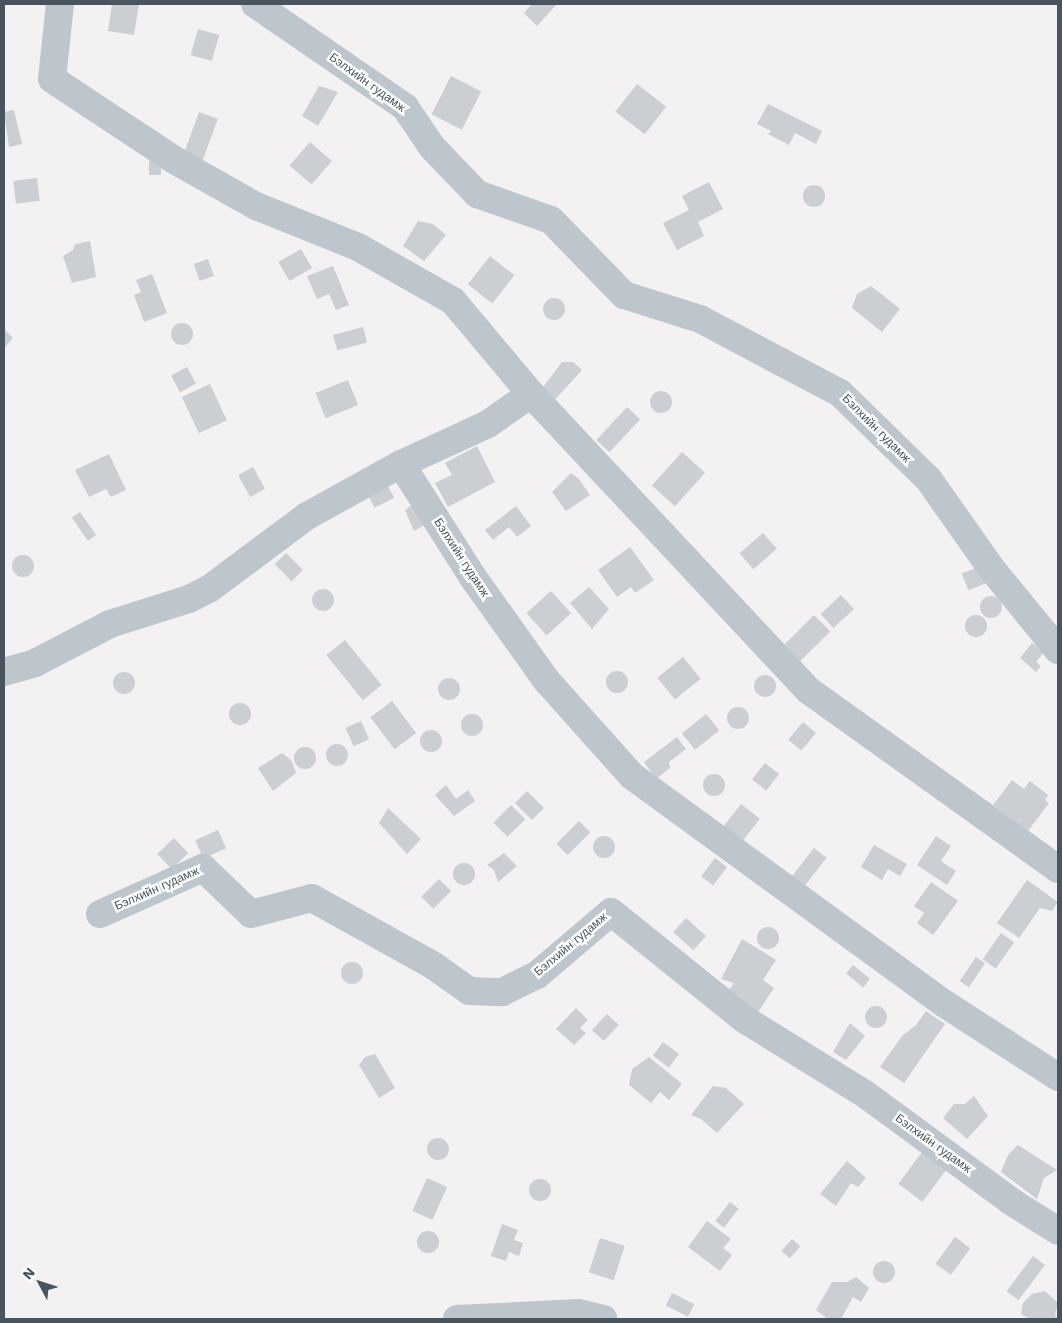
<!DOCTYPE html>
<html>
<head>
<meta charset="utf-8">
<style>
	body { margin:0 }
	#map { position:relative; width:1062px; height:1323px; overflow:hidden; background:#f3f1f1; font-family:"Work Sans",sans-serif }
	div>[style] { position:absolute }
	[style*='--x'] { left:calc(var(--x)*1px); top:calc(var(--y)*1px); width:calc(var(--w)*1px); rotate:calc(var(--a)*1deg) }
	.building>* { inset:0; background:#cbced3; transform-origin:0 0 }
	.round { border-radius:50% }
	.street>* { height:28px; margin:-14px; padding:0 14px; transform-origin:14px; border-radius:14px; background:#bdc6cd }
	span { translate:-50% -50%; white-space:nowrap; text-align:center; line-height:1.15; -webkit-text-stroke:5px #fff; paint-order:stroke }
	.street-label { font-size:12px; color:#49555e }
	.frame { position:absolute; inset:0; border:5px solid #49555e; pointer-events:none }
	.north { position:absolute; left:15px; top:1258px; width:50px; height:50px; -webkit-text-stroke:4px #fff; paint-order:stroke; rotate:310deg; font-size:14px; font-weight:700; line-height:20px; text-align:center; color:#49555e }
	.north::after { content:''; display:block; margin:auto; width:18px; height:22px; background:#49555e; clip-path:polygon(50% 0,100% 100%,50% 72%,0 100%) }
</style>
</head>
<body>
<div id="map">
	<div class="building">
		<i style="clip-path:polygon(112px 4px,139px 4px,134px 35px,108px 31px)"></i>
		<i style="clip-path:polygon(532px 4px,557px 4px,537px 26px,524px 13px)"></i>
		<i style="left:198px;top:29px;width:22px;height:27px;rotate:16deg"></i>
		<i style="left:451px;top:76px;width:34px;height:43px;rotate:27deg"></i>
		<i style="left:637px;top:84px;width:37px;height:35px;rotate:38deg"></i>
		<i style="clip-path:polygon(319px 86px,338px 92px,318px 126px,302px 116px)"></i>
		<i style="clip-path:polygon(768px 104px,822px 131px,816px 144px,795px 133px,789px 145px,768px 134px,771px 131px,757px 124px)"></i>
		<i style="clip-path:polygon(14px 110px,22px 144px,9px 147px,4px 112px)"></i>
		<i style="left:199px;top:112px;width:20px;height:44px;rotate:20deg"></i>
		<i style="left:310px;top:142px;width:29px;height:31px;rotate:41deg"></i>
		<i style="left:149px;top:154px;width:12px;height:21px"></i>
		<i style="left:37px;top:178px;width:23px;height:24px;rotate:83deg"></i>
		<i style="clip-path:polygon(709px 182px,723px 209px,698px 222px,704px 236px,677px 250px,663px 223px,689px 210px,682px 196px)"></i>
		<i class="round" style="left:803px;top:185px;width:22px;height:22px"></i>
		<i style="clip-path:polygon(418px 221px,433px 224px,446px 235px,424px 261px,403px 246px)"></i>
		<i style="clip-path:polygon(90px 241px,96px 277px,72px 283px,63px 256px,73px 250px,75px 244px)"></i>
		<i style="left:301px;top:249px;width:22px;height:26px;rotate:60deg"></i>
		<i style="left:490px;top:256px;width:31px;height:36px;rotate:38deg"></i>
		<i style="left:208px;top:259px;width:18px;height:15px;rotate:71deg"></i>
		<i style="clip-path:polygon(333px 266px,349px 305px,336px 310px,329px 294px,317px 299px,307px 276px)"></i>
		<i style="clip-path:polygon(152px 274px,167px 313px,144px 322px,134px 295px,141px 292px,136px 280px)"></i>
		<i style="clip-path:polygon(871px 286px,900px 309px,882px 332px,852px 308px,857px 294px)"></i>
		<i class="round" style="left:543px;top:298px;width:22px;height:22px"></i>
		<i class="round" style="left:171px;top:323px;width:22px;height:22px"></i>
		<i style="left:363px;top:327px;width:16px;height:31px;rotate:75deg"></i>
		<i style="clip-path:polygon(4px 329px,13px 338px,4px 348px)"></i>
		<i style="clip-path:polygon(562px 362px,573px 362px,582px 370px,551px 404px,540px 391px)"></i>
		<i style="left:187px;top:367px;width:19px;height:18px;rotate:62deg"></i>
		<i style="left:348px;top:380px;width:27px;height:35px;rotate:68deg"></i>
		<i style="left:210px;top:384px;width:40px;height:31px;rotate:65deg"></i>
		<i class="round" style="left:650px;top:391px;width:22px;height:22px"></i>
		<i style="left:627px;top:407px;width:18px;height:45px;rotate:43deg"></i>
		<i style="clip-path:polygon(477px 446px,495px 482px,448px 507px,435px 483px,452px 475px,445px 463px)"></i>
		<i style="left:682px;top:452px;width:31px;height:45px;rotate:42deg"></i>
		<i style="clip-path:polygon(109px 454px,126px 490px,111px 497px,106px 489px,89px 497px,75px 470px)"></i>
		<i style="left:253px;top:467px;width:25px;height:17px;rotate:61deg"></i>
		<i style="clip-path:polygon(571px 473px,579px 479px,590px 495px,566px 511px,552px 492px)"></i>
		<i style="left:385px;top:480px;width:20px;height:22px;rotate:63deg"></i>
		<i style="clip-path:polygon(415px 503px,428px 523px,414px 531px,405px 510px)"></i>
		<i style="clip-path:polygon(516px 506px,531px 526px,517px 537px,509px 527px,493px 540px,485px 530px)"></i>
		<i style="left:80px;top:512px;width:28px;height:10px;rotate:55deg"></i>
		<i style="left:763px;top:533px;width:21px;height:31px;rotate:49deg"></i>
		<i style="clip-path:polygon(630px 547px,654px 580px,635px 593px,631px 587px,617px 597px,598px 570px)"></i>
		<i style="left:286px;top:553px;width:24px;height:16px;rotate:45deg"></i>
		<i class="round" style="left:12px;top:555px;width:22px;height:22px"></i>
		<i style="left:983px;top:565px;width:18px;height:23px;rotate:68deg"></i>
		<i style="clip-path:polygon(589px 587px,609px 609px,592px 629px,570px 603px)"></i>
		<i class="round" style="left:312px;top:589px;width:22px;height:22px"></i>
		<i style="left:551px;top:591px;width:30px;height:33px;rotate:48deg"></i>
		<i style="left:841px;top:595px;width:19px;height:28px;rotate:47deg"></i>
		<i class="round" style="left:980px;top:596px;width:22px;height:22px"></i>
		<i class="round" style="left:965px;top:615px;width:22px;height:22px"></i>
		<i style="left:814px;top:615px;width:23px;height:45px;rotate:45deg"></i>
		<i style="left:345px;top:640px;width:58px;height:24px;rotate:51deg"></i>
		<i style="clip-path:polygon(1032px 643px,1044px 652px,1036px 662px,1041px 666px,1036px 672px,1020px 658px)"></i>
		<i style="left:683px;top:657px;width:28px;height:33px;rotate:51deg"></i>
		<i class="round" style="left:606px;top:671px;width:22px;height:22px"></i>
		<i class="round" style="left:113px;top:672px;width:22px;height:22px"></i>
		<i class="round" style="left:754px;top:675px;width:22px;height:22px"></i>
		<i class="round" style="left:438px;top:678px;width:22px;height:22px"></i>
		<i style="left:392px;top:701px;width:40px;height:27px;rotate:53deg"></i>
		<i class="round" style="left:229px;top:703px;width:22px;height:22px"></i>
		<i class="round" style="left:727px;top:707px;width:22px;height:22px"></i>
		<i class="round" style="left:461px;top:714px;width:22px;height:22px"></i>
		<i style="left:706px;top:714px;width:21px;height:31px;rotate:51deg"></i>
		<i style="left:361px;top:721px;width:20px;height:17px;rotate:66deg"></i>
		<i style="left:803px;top:722px;width:17px;height:23px;rotate:40deg"></i>
		<i class="round" style="left:420px;top:730px;width:22px;height:22px"></i>
		<i style="clip-path:polygon(677px 737px,686px 749px,669px 762px,670px 768px,656px 779px,644px 762px)"></i>
		<i class="round" style="left:326px;top:744px;width:22px;height:22px"></i>
		<i class="round" style="left:294px;top:747px;width:22px;height:22px"></i>
		<i style="clip-path:polygon(282px 753px,291px 760px,296px 773px,273px 791px,258px 768px)"></i>
		<i style="left:765px;top:763px;width:18px;height:21px;rotate:38deg"></i>
		<i class="round" style="left:703px;top:774px;width:22px;height:22px"></i>
		<i style="clip-path:polygon(1012px 780px,1024px 789px,1030px 781px,1048px 795px,1045px 800px,1049px 803px,1028px 831px,993px 805px)"></i>
		<i style="clip-path:polygon(446px 785px,456px 799px,468px 790px,475px 801px,454px 816px,435px 795px)"></i>
		<i style="left:527px;top:791px;width:24px;height:17px;rotate:45deg"></i>
		<i style="left:741px;top:804px;width:24px;height:28px;rotate:38deg"></i>
		<i style="left:511px;top:805px;width:20px;height:25px;rotate:45deg"></i>
		<i style="clip-path:polygon(388px 808px,421px 839px,407px 854px,379px 823px)"></i>
		<i style="left:579px;top:821px;width:16px;height:32px;rotate:45deg"></i>
		<i style="left:218px;top:830px;width:20px;height:25px;rotate:66deg"></i>
		<i class="round" style="left:593px;top:836px;width:22px;height:22px"></i>
		<i style="clip-path:polygon(936px 836px,951px 846px,941px 861px,956px 871px,947px 885px,917px 865px)"></i>
		<i style="left:174px;top:838px;width:21px;height:23px;rotate:47deg"></i>
		<i style="clip-path:polygon(874px 845px,907px 864px,900px 876px,888px 869px,882px 880px,861px 867px)"></i>
		<i style="left:814px;top:848px;width:16px;height:40px;rotate:38deg"></i>
		<i style="clip-path:polygon(504px 853px,517px 866px,498px 882px,494px 870px,487px 865px)"></i>
		<i style="left:715px;top:858px;width:15px;height:23px;rotate:37deg"></i>
		<i class="round" style="left:453px;top:863px;width:22px;height:22px"></i>
		<i style="left:439px;top:879px;width:17px;height:25px;rotate:45deg"></i>
		<i style="clip-path:polygon(1027px 880px,1058px 902px,1052px 911px,1040px 908px,1019px 938px,997px 923px)"></i>
		<i style="clip-path:polygon(931px 882px,958px 901px,933px 935px,917px 923px,924px 913px,914px 906px)"></i>
		<i style="left:686px;top:918px;width:27px;height:19px;rotate:42deg"></i>
		<i class="round" style="left:757px;top:927px;width:22px;height:22px"></i>
		<i style="left:1001px;top:933px;width:16px;height:32px;rotate:35deg"></i>
		<i style="clip-path:polygon(742px 939px,776px 960px,763px 980px,774px 988px,758px 1012px,728px 992px,734px 983px,721px 979px)"></i>
		<i style="left:976px;top:957px;width:11px;height:29px;rotate:34deg"></i>
		<i class="round" style="left:341px;top:962px;width:22px;height:22px"></i>
		<i style="left:853px;top:965px;width:22px;height:11px;rotate:39deg"></i>
		<i class="round" style="left:865px;top:1006px;width:22px;height:22px"></i>
		<i style="clip-path:polygon(576px 1008px,588px 1020px,580px 1028px,586px 1033px,574px 1045px,556px 1029px)"></i>
		<i style="clip-path:polygon(926px 1011px,945px 1024px,904px 1083px,880px 1067px,902px 1036px,916px 1025px)"></i>
		<i style="left:607px;top:1014px;width:16px;height:22px;rotate:43deg"></i>
		<i style="clip-path:polygon(850px 1023px,865px 1036px,846px 1060px,833px 1052px)"></i>
		<i style="left:663px;top:1042px;width:20px;height:17px;rotate:37deg"></i>
		<i style="clip-path:polygon(375px 1054px,395px 1088px,379px 1098px,359px 1065px,365px 1057px)"></i>
		<i style="clip-path:polygon(649px 1057px,682px 1084px,669px 1100px,660px 1092px,651px 1103px,629px 1085px,632px 1069px)"></i>
		<i style="clip-path:polygon(713px 1086px,726px 1088px,744px 1104px,717px 1133px,701px 1119px,691px 1115px)"></i>
		<i style="clip-path:polygon(974px 1096px,988px 1116px,967px 1139px,943px 1118px,954px 1104px,965px 1104px)"></i>
		<i class="round" style="left:427px;top:1138px;width:22px;height:22px"></i>
		<i style="clip-path:polygon(1018px 1145px,1057px 1170px,1044px 1178px,1037px 1199px,1001px 1172px,1008px 1155px)"></i>
		<i style="left:923px;top:1151px;width:30px;height:41px;rotate:37deg"></i>
		<i style="clip-path:polygon(847px 1161px,866px 1178px,858px 1187px,851px 1183px,836px 1206px,820px 1194px)"></i>
		<i style="left:427px;top:1178px;width:22px;height:36px;rotate:24deg"></i>
		<i class="round" style="left:529px;top:1179px;width:22px;height:22px"></i>
		<i style="left:730px;top:1202px;width:11px;height:24px;rotate:38deg"></i>
		<i style="clip-path:polygon(707px 1221px,731px 1239px,723px 1248px,732px 1255px,720px 1271px,688px 1247px)"></i>
		<i style="clip-path:polygon(502px 1224px,518px 1230px,514px 1240px,523px 1243px,519px 1256px,509px 1252px,506px 1261px,491px 1256px)"></i>
		<i class="round" style="left:417px;top:1231px;width:22px;height:22px"></i>
		<i style="left:955px;top:1237px;width:19px;height:33px;rotate:36deg"></i>
		<i style="left:600px;top:1238px;width:26px;height:36px;rotate:18deg"></i>
		<i style="left:792px;top:1239px;width:11px;height:16px;rotate:41deg"></i>
		<i style="left:1033px;top:1256px;width:15px;height:44px;rotate:37deg"></i>
		<i class="round" style="left:873px;top:1261px;width:22px;height:22px"></i>
		<i style="clip-path:polygon(856px 1277px,869px 1288px,861px 1302px,853px 1297px,841px 1319px,828px 1319px,816px 1310px,832px 1282px,847px 1282px)"></i>
		<i style="clip-path:polygon(1045px 1291px,1058px 1303px,1055px 1315px,1058px 1319px,1030px 1319px,1021px 1314px,1023px 1303px,1032px 1294px)"></i>
		<i style="left:672px;top:1293px;width:25px;height:14px;rotate:27deg"></i>
	</div>
	<div class="street">
		<i style="--x:60;--y:4;--w:75;--a:96.1"></i>
		<i style="--x:52;--y:79;--w:149;--a:33.5"></i>
		<i style="--x:176;--y:161;--w:92;--a:29.4"></i>
		<i style="--x:256;--y:206;--w:110;--a:21.9"></i>
		<i style="--x:358;--y:247;--w:109;--a:29.6"></i>
		<i style="--x:453;--y:301;--w:121;--a:50"></i>
		<i style="--x:255;--y:4;--w:182;--a:34.5"></i>
		<i style="--x:405;--y:107;--w:48;--a:56"></i>
		<i style="--x:432;--y:147;--w:65;--a:46.2"></i>
		<i style="--x:477;--y:194;--w:78;--a:19.4"></i>
		<i style="--x:551;--y:220;--w:105;--a:45.8"></i>
		<i style="--x:624;--y:295;--w:80;--a:17.5"></i>
		<i style="--x:700;--y:319;--w:158;--a:27.9"></i>
		<i style="--x:840;--y:393;--w:124;--a:44.3"></i>
		<i style="--x:929;--y:480;--w:108;--a:54.8"></i>
		<i style="--x:991;--y:568;--w:106;--a:50.7"></i>
		<i style="--x:4;--y:672;--w:32;--a:-16"></i>
		<i style="--x:35;--y:663;--w:85;--a:-27.5"></i>
		<i style="--x:110;--y:624;--w:83;--a:-17.6"></i>
		<i style="--x:189;--y:599;--w:22;--a:-27"></i>
		<i style="--x:209;--y:589;--w:122;--a:-36.7"></i>
		<i style="--x:307;--y:516;--w:107;--a:-29"></i>
		<i style="--x:1058;--y:869;--w:306;--a:-144.4"></i>
		<i style="--x:809;--y:691;--w:407;--a:-133.1"></i>
		<i style="--x:531;--y:394;--w:52;--a:145.1"></i>
		<i style="--x:488;--y:424;--w:96;--a:155.3"></i>
		<i style="--x:401;--y:464;--w:133;--a:57.6"></i>
		<i style="--x:472;--y:576;--w:129;--a:54.5"></i>
		<i style="--x:547;--y:681;--w:127;--a:48.2"></i>
		<i style="--x:632;--y:776;--w:387;--a:36.1"></i>
		<i style="--x:945;--y:1004;--w:135;--a:32.9"></i>
		<i style="--x:100;--y:914;--w:113;--a:-24.1"></i>
		<i style="--x:203;--y:868;--w:66;--a:43.8"></i>
		<i style="--x:251;--y:914;--w:63;--a:-14.7"></i>
		<i style="--x:312;--y:898;--w:140;--a:29.1"></i>
		<i style="--x:434;--y:966;--w:43;--a:35.5"></i>
		<i style="--x:469;--y:991;--w:33;--a:2"></i>
		<i style="--x:502;--y:992;--w:39;--a:-26"></i>
		<i style="--x:537;--y:975;--w:97;--a:-40.4"></i>
		<i style="--x:611;--y:912;--w:171;--a:38.8"></i>
		<i style="--x:744;--y:1019;--w:142;--a:31.8"></i>
		<i style="--x:865;--y:1094;--w:182;--a:36.3"></i>
		<i style="--x:1012;--y:1202;--w:54;--a:32.2"></i>
		<i style="--x:457;--y:1319;--w:121;--a:-2.8"></i>
		<i style="--x:578;--y:1313;--w:26;--a:13"></i>
	</div>
	<div class="street-label">
		<span style="left:367px;top:83px;rotate:36deg">Бэлхийн гудамж</span>
		<span style="left:876px;top:429px;rotate:45deg">Бэлхийн гудамж</span>
		<span style="left:461px;top:558px;rotate:57deg">Бэлхийн гудамж</span>
		<span style="left:157px;top:889px;rotate:-24deg">Бэлхийн гудамж</span>
		<span style="left:571px;top:945px;rotate:-40deg">Бэлхийн гудамж</span>
		<span style="left:933px;top:1144px;rotate:36deg">Бэлхийн гудамж</span>
	</div>
	<div class="frame"></div>
	<div class="north">N</div>
</div>
</body>
</html>
